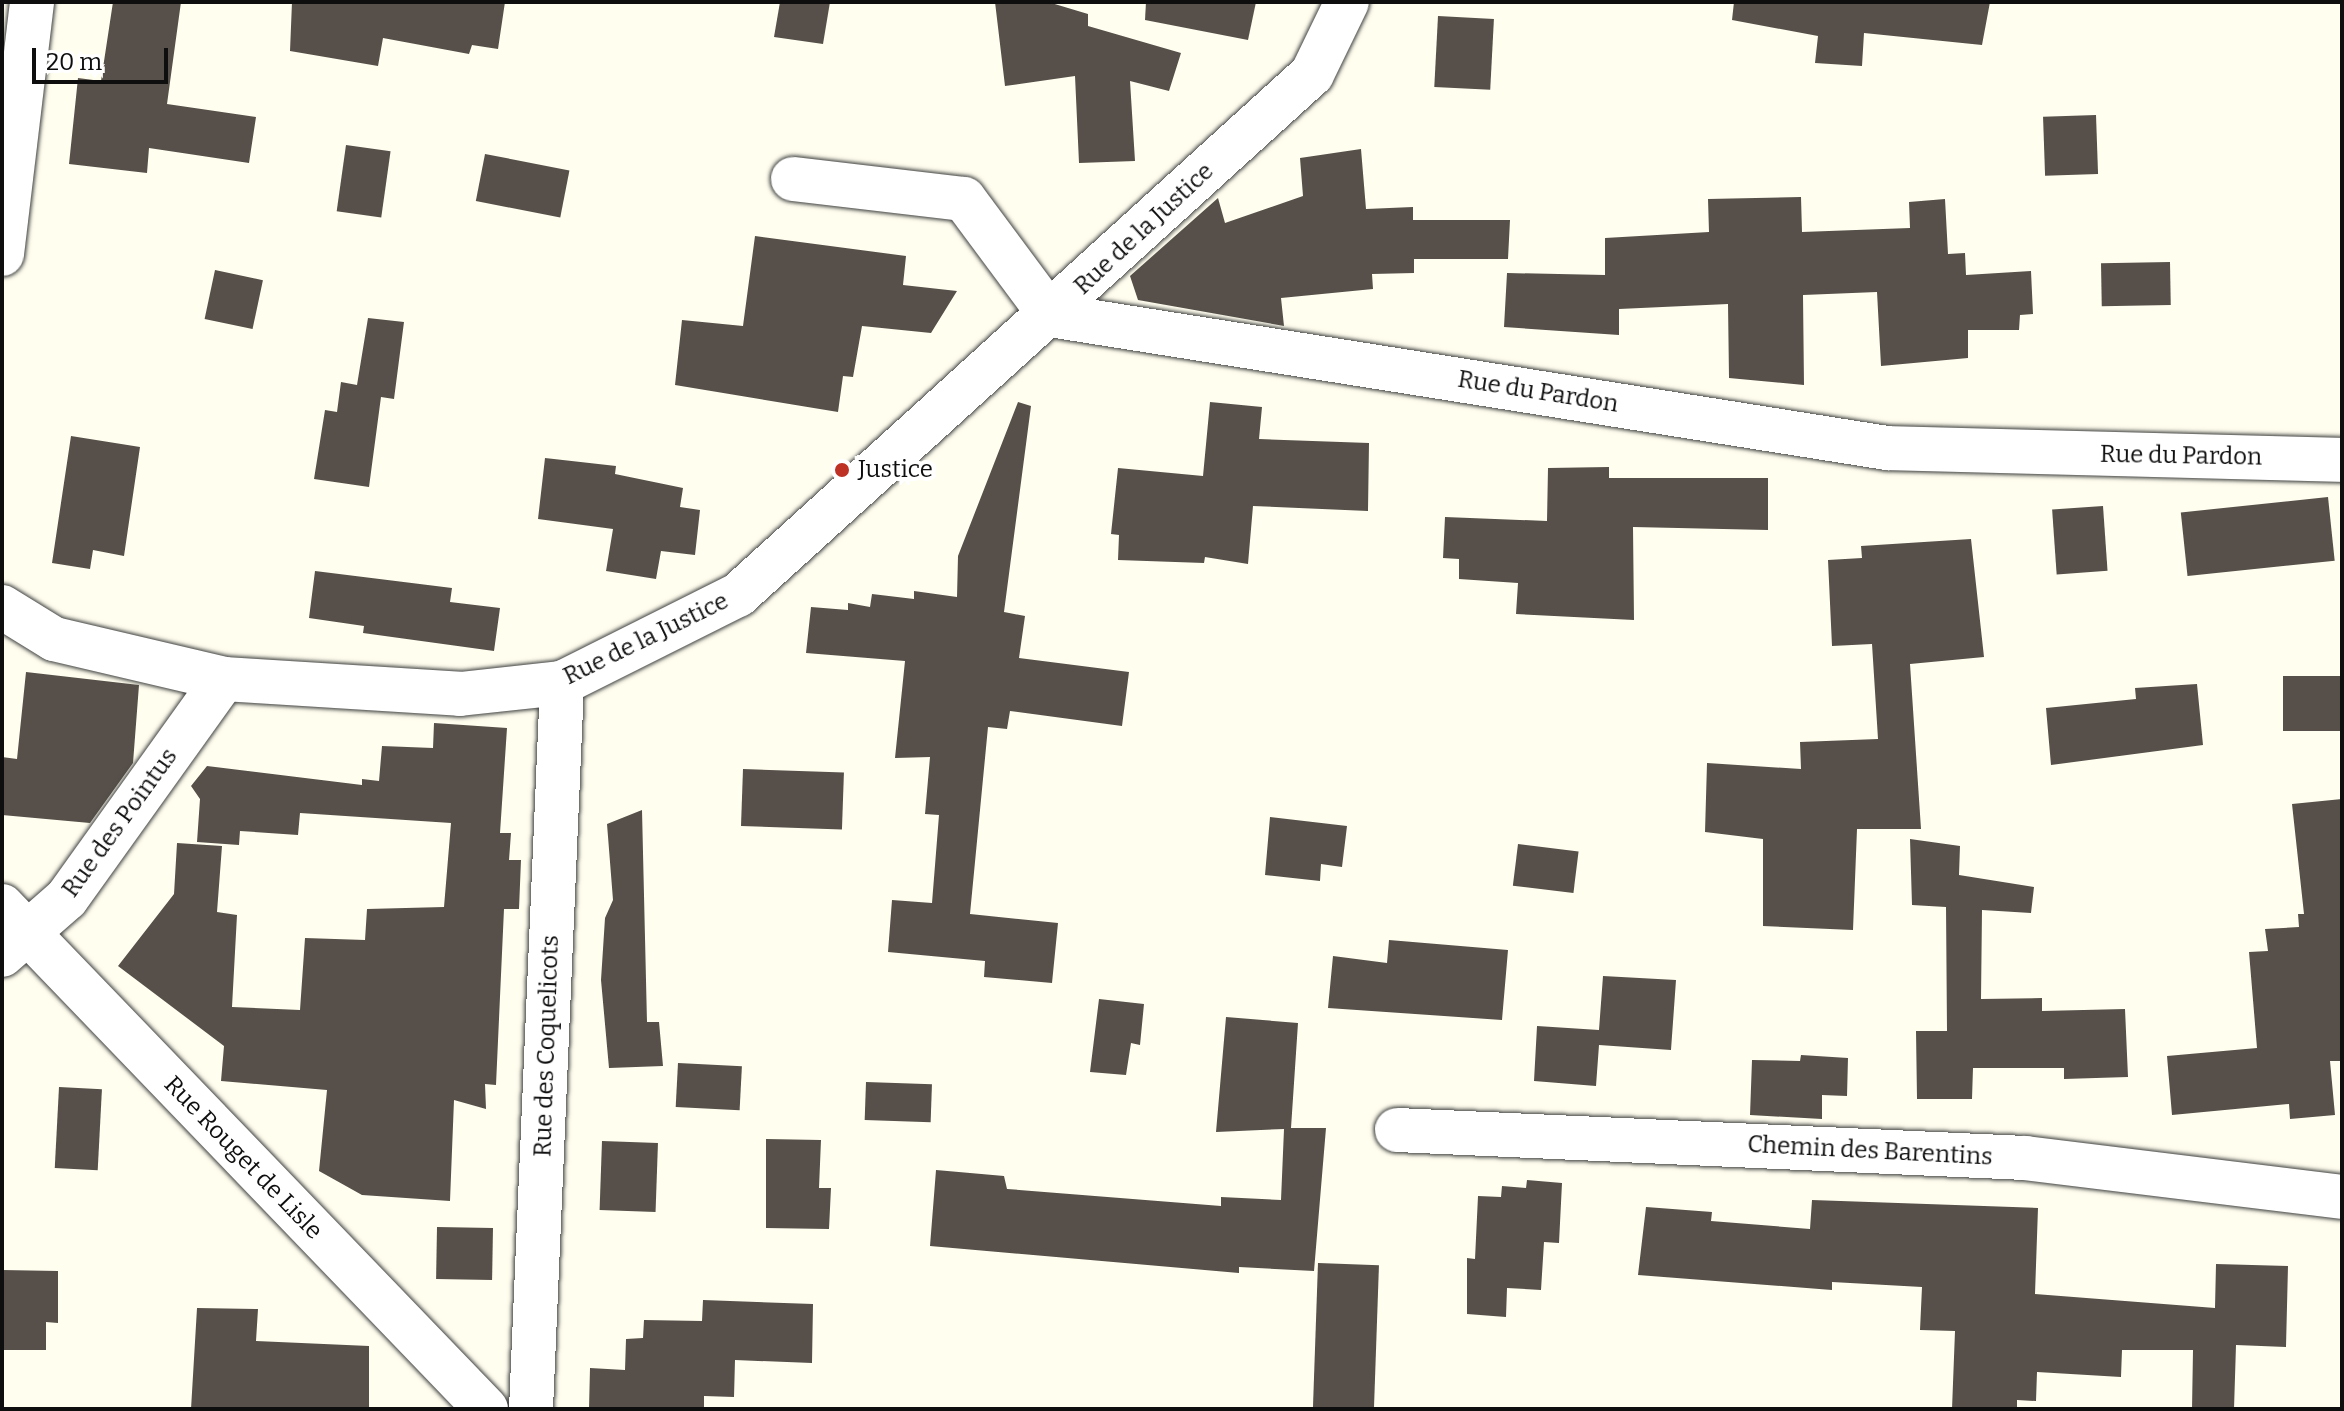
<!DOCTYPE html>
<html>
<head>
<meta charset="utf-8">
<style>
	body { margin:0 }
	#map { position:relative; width:2344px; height:1411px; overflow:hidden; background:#fffeef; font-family:Bitter,serif }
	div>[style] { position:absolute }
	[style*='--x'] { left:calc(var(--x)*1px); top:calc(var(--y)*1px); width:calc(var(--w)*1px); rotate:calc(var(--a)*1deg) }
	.building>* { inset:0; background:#57504a; transform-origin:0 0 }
	.roads { filter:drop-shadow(0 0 2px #414141) drop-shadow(0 0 2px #414141) }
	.street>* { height:44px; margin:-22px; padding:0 22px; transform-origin:22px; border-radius:22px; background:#fff }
	.dots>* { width:22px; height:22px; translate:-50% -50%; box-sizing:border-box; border:4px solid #fff; border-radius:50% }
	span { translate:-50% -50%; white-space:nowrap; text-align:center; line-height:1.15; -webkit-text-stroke:8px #fff; paint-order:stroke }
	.street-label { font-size:24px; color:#0e0e0e }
	.poi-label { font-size:24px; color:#0e0e0e }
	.left { translate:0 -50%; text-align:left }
	.frame { position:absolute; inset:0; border:4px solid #0e0e0e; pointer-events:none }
	.scale { position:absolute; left:32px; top:48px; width:136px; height:36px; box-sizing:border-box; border:4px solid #0e0e0e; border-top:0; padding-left:10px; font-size:24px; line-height:28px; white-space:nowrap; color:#0e0e0e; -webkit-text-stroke:6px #fff; paint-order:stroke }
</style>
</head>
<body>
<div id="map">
	<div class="building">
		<i style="clip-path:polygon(113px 2px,181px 2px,167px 104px,256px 117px,249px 163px,149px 148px,147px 173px,69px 164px,78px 78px,101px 81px)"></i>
		<i style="clip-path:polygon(292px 2px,505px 2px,498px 49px,472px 45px,469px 54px,383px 38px,378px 66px,290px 51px)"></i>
		<i style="clip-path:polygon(780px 2px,830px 2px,823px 44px,774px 37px)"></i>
		<i style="clip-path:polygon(995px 2px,1048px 2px,1088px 14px,1088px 26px,1181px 53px,1169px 91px,1130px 81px,1135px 161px,1079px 163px,1075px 76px,1005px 86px)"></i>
		<i style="clip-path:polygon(1146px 2px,1256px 2px,1248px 40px,1145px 20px)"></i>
		<i style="clip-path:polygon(1734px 2px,1990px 2px,1982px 45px,1864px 33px,1862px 66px,1815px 63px,1818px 36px,1732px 20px)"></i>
		<i style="left:1438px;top:16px;width:56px;height:71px;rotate:3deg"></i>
		<i style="left:2096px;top:115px;width:59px;height:53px;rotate:88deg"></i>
		<i style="left:346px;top:145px;width:45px;height:67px;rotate:8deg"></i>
		<i style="clip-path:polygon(1361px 149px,1366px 209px,1413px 207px,1413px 220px,1510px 220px,1508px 259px,1414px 259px,1414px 273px,1372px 274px,1373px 289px,1281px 298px,1284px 326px,1138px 300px,1130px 276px,1218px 198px,1225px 223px,1303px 196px,1300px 158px)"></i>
		<i style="left:485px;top:154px;width:86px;height:48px;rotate:11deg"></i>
		<i style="clip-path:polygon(1801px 197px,1802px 232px,1910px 228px,1909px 202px,1945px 199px,1948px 254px,1965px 253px,1966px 275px,2031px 271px,2033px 314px,2020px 315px,2019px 330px,1968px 330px,1968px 358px,1881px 366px,1877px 292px,1803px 295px,1804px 385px,1729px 378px,1728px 304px,1619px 309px,1619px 335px,1504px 327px,1507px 273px,1605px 275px,1605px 238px,1709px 232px,1708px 199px)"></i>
		<i style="clip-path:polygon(755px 236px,906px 256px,903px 285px,957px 291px,931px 333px,862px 326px,853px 377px,843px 376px,838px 412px,675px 385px,682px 320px,743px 326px)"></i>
		<i style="left:2170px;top:262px;width:43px;height:69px;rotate:89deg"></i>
		<i style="left:215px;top:270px;width:49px;height:50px;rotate:12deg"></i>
		<i style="clip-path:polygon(368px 318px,404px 322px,394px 399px,381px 397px,369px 487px,314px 479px,325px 410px,337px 412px,341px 382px,357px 385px)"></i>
		<i style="clip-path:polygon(1018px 402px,1031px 406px,1004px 612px,1025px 616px,1019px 658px,1129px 672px,1122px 726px,1010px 711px,1007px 729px,988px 727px,970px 914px,1058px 923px,1052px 983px,984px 977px,985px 961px,888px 952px,892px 900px,932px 903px,939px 815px,925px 814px,930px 757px,895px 758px,905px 661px,806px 653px,811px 607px,848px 610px,848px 603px,870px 607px,872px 594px,914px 599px,914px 591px,957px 597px,958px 556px)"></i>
		<i style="clip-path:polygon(1210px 402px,1262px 407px,1259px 439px,1369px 443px,1368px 511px,1253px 506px,1248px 564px,1205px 557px,1204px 563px,1118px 560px,1119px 535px,1111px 534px,1118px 468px,1203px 476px)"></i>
		<i style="clip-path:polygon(71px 436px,140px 447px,124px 556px,93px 550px,90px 569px,52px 563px)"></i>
		<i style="clip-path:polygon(545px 458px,616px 466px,615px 474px,683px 488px,680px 507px,700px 510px,695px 555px,661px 551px,656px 579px,606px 571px,613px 529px,538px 519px)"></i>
		<i style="clip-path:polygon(1609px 467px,1609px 478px,1768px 478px,1768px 530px,1633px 527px,1634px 620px,1516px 614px,1518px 583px,1459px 579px,1459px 559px,1443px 558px,1445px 517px,1547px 521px,1548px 468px)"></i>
		<i style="left:2328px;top:497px;width:64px;height:148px;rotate:84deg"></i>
		<i style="left:2103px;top:506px;width:65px;height:51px;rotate:86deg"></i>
		<i style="clip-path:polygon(1971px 539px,1984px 657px,1910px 664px,1921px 829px,1857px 829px,1853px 930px,1763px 926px,1763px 839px,1705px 832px,1707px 763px,1801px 769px,1800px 742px,1878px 739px,1872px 644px,1832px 646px,1828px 560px,1862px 558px,1861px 546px)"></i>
		<i style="clip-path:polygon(315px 571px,452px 588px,450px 602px,500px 608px,494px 651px,363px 633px,364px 626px,309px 618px)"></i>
		<i style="clip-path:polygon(26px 672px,139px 685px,133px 763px,90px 823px,2px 815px,2px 757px,17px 759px)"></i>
		<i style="left:2342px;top:676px;width:55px;height:59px;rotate:90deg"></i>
		<i style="clip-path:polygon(2197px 684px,2203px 745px,2051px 765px,2046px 708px,2136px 699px,2135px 688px)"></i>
		<i style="clip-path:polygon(434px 723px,507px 728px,500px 833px,511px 833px,509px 860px,521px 860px,519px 909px,504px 909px,496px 1085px,485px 1084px,486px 1109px,454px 1100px,450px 1201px,362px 1195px,319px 1171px,327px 1090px,221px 1081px,224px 1046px,118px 966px,174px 894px,177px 843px,222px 846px,217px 912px,237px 915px,232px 1007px,300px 1010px,305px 938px,365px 940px,367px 909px,444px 907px,451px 823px,300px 813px,298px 835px,240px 831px,239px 845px,197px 842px,200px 799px,191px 786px,207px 766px,362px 785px,362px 779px,379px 781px,382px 746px,433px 748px)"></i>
		<i style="left:743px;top:769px;width:101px;height:57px;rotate:2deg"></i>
		<i style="clip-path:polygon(2342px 799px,2342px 1061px,2330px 1061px,2335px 1115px,2290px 1119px,2289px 1104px,2172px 1115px,2167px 1056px,2257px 1048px,2249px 952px,2268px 951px,2265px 929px,2299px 927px,2298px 914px,2304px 914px,2292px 804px)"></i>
		<i style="clip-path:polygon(642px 810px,647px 1022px,659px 1022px,663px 1066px,609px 1068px,601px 980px,605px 918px,613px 900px,607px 824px)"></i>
		<i style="clip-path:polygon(1270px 817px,1347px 826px,1342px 867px,1321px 864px,1320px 881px,1265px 875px)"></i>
		<i style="clip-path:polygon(1910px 839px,1960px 846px,1959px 875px,2034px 887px,2031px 913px,1982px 910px,1981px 999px,2042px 998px,2042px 1011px,2125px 1009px,2128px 1077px,2064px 1079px,2064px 1068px,1973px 1068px,1972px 1099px,1917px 1099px,1916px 1031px,1947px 1031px,1946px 907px,1912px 905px)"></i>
		<i style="left:1518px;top:844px;width:61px;height:42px;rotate:7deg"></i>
		<i style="clip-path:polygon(1389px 940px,1508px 950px,1502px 1020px,1328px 1008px,1333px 956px,1387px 963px)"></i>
		<i style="clip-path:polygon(1603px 976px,1676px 980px,1671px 1050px,1599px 1045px,1596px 1086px,1534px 1081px,1537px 1026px,1599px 1030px)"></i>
		<i style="clip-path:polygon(1099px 999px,1144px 1004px,1140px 1045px,1131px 1043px,1126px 1075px,1090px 1072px)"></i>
		<i style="clip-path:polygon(1226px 1017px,1298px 1023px,1291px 1128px,1326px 1128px,1314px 1271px,1239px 1267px,1239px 1273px,930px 1246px,936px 1170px,1004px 1176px,1007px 1189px,1221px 1206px,1221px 1197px,1281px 1200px,1284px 1129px,1216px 1132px)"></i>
		<i style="clip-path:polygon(1801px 1055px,1848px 1058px,1847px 1096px,1822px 1095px,1822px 1119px,1750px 1115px,1752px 1060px,1800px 1061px)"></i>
		<i style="left:678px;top:1063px;width:64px;height:44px;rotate:3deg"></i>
		<i style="left:866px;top:1082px;width:66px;height:38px;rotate:2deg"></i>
		<i style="left:59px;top:1087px;width:43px;height:81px;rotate:3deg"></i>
		<i style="clip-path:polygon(766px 1139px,821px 1140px,819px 1188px,831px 1188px,829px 1229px,766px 1228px)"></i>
		<i style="left:602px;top:1141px;width:56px;height:69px;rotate:2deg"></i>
		<i style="clip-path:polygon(1527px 1180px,1562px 1183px,1559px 1243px,1544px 1242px,1541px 1290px,1507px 1288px,1506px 1317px,1467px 1314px,1467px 1258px,1475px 1259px,1478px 1196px,1501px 1197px,1502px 1186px,1526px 1188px)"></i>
		<i style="clip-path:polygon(1812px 1200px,2038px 1208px,2035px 1294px,2215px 1308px,2216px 1264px,2288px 1266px,2286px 1347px,2236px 1345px,2234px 1409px,2192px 1409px,2193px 1350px,2122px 1350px,2121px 1377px,2037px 1372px,2036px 1401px,2017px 1400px,2017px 1409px,1952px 1409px,1955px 1331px,1920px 1330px,1922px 1287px,1832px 1282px,1832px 1290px,1638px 1275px,1646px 1207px,1712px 1212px,1711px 1221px,1810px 1229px)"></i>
		<i style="left:437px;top:1227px;width:56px;height:52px;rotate:1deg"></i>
		<i style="left:1318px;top:1263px;width:61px;height:146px;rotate:2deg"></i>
		<i style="clip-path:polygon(2px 1270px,58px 1271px,58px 1323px,46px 1322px,46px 1350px,2px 1350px)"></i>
		<i style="clip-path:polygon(703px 1300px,813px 1304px,812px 1363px,735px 1360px,734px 1397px,704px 1396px,704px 1409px,589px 1409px,590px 1368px,625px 1370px,626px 1339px,643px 1338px,644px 1320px,702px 1321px)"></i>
		<i style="clip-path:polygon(197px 1308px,258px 1309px,256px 1341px,369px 1346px,369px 1409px,191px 1409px)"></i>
	</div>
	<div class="roads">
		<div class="street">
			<i style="--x:793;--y:179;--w:172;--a:6.7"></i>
			<i style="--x:964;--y:199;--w:144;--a:53.4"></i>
			<i style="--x:1050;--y:315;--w:848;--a:9.03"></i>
			<i style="--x:1887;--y:448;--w:455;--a:1.5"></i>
			<i style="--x:2;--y:254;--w:254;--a:-83.2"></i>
			<i style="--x:2;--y:607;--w:61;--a:31.6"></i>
			<i style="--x:54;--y:639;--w:175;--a:13.2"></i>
			<i style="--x:224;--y:679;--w:236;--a:3.6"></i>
			<i style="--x:460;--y:694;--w:103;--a:-6.2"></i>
			<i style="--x:562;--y:683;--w:197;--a:-26.6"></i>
			<i style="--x:738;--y:595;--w:775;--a:-42.23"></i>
			<i style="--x:1312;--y:74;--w:80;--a:-64.1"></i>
			<i style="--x:2;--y:906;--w:698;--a:46.1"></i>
			<i style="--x:2;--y:955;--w:86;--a:-41.2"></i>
			<i style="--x:67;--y:898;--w:269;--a:-54.4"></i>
			<i style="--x:1397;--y:1130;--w:629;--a:2.55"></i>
			<i style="--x:2025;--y:1158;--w:319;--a:7"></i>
			<i style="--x:531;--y:1409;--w:727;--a:-87.55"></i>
		</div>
	</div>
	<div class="dots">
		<i style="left:842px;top:470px;background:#be3125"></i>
	</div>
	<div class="street-label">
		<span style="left:1144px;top:229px;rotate:-43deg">Rue de la Justice</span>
		<span style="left:1538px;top:392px;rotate:9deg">Rue du Pardon</span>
		<span style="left:2181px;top:456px;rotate:1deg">Rue du Pardon</span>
		<span style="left:646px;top:639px;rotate:-26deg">Rue de la Justice</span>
		<span style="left:120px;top:823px;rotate:-54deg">Rue des Pointus</span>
		<span style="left:547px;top:1046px;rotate:-88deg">Rue des Coquelicots</span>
		<span style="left:1870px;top:1151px;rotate:3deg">Chemin des Barentins</span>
		<span style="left:243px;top:1158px;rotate:46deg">Rue Rouget de Lisle</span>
	</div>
	<div class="poi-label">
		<span class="left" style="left:858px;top:470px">Justice</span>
	</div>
	<div class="frame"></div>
	<div class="scale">20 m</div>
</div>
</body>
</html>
